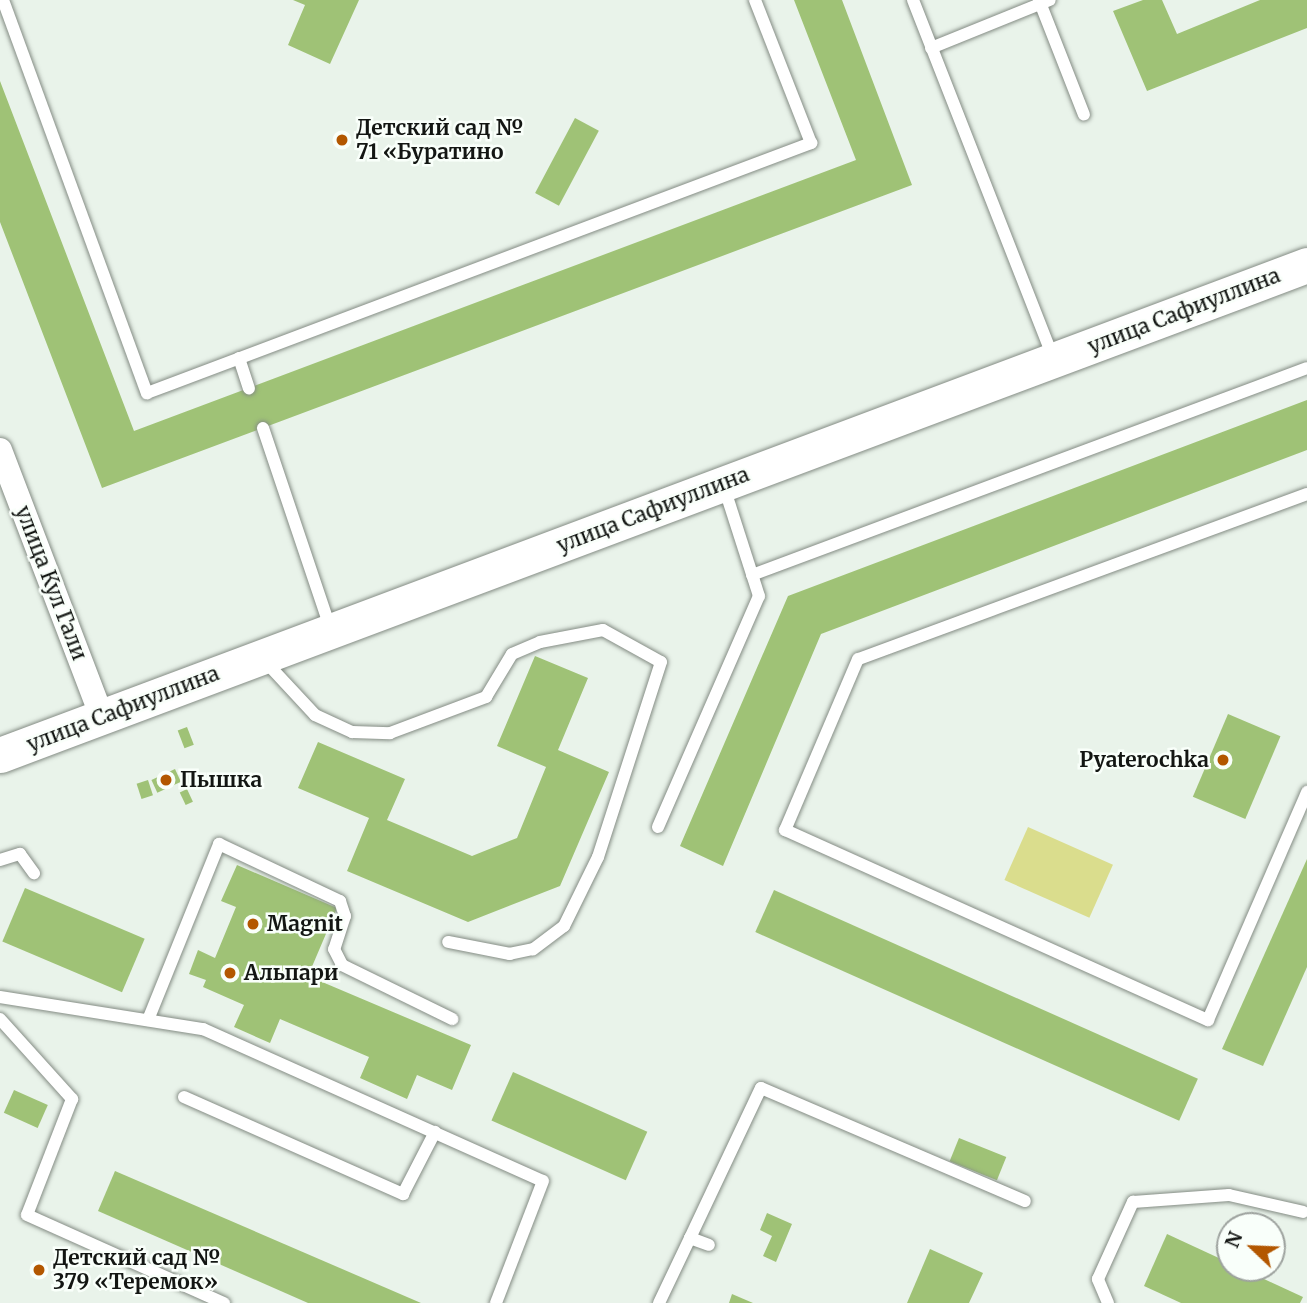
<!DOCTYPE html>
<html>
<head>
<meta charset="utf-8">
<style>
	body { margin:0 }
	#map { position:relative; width:1307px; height:1303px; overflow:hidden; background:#e9f3ea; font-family:Merriweather,serif }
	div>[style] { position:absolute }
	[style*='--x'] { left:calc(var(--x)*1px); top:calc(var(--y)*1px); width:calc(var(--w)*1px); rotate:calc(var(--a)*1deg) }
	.green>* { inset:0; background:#dadd8d; transform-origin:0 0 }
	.building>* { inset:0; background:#9fc276; transform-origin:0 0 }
	.roads { filter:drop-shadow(0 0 2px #848c84) drop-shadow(0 0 2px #848c84) }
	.lane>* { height:12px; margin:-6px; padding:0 6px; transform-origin:6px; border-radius:6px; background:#fff }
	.street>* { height:24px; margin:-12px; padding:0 12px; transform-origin:12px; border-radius:12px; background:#fff }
	.secondary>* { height:35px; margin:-17.5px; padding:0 17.5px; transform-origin:17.5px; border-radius:17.5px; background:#fff }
	.dots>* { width:19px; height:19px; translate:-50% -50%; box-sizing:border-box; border:4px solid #f9fffa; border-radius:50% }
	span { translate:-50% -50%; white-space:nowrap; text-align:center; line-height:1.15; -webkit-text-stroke:5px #f9fffa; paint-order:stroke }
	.poi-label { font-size:21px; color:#131613; font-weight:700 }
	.left { translate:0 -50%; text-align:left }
	.right { translate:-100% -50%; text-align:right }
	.street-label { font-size:21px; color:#131613 }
	.north { position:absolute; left:1216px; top:1212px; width:70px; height:70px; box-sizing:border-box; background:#f9fffa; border:2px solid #9da29e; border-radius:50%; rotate:293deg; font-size:19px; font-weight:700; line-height:28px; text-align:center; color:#131613 }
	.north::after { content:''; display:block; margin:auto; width:24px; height:32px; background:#b35700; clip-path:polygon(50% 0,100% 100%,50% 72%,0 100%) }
</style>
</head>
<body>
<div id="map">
	<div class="green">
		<i style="left:1028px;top:827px;width:93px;height:58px;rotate:24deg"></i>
	</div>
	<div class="building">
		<i style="clip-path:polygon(293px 0,359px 0,330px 64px,288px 45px,305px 5px)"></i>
		<i style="clip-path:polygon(794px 0,842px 0,912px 185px,102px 488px,0 222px,0 81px,134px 431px,856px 160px)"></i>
		<i style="clip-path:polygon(1143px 0,1162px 0,1177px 34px,1260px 0,1307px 0,1307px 28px,1147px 91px,1113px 11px)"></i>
		<i style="left:575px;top:118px;width:27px;height:85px;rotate:28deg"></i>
		<i style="clip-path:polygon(1307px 400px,1307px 450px,821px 634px,723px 866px,680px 846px,788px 596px)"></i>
		<i style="clip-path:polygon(535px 656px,588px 678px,558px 750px,609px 772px,560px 886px,468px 922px,347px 871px,369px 818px,298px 788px,318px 742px,405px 779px,387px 820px,472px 856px,517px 838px,546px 767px,497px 746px)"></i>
		<i style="left:1228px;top:714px;width:57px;height:90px;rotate:23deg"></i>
		<i style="left:187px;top:727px;width:19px;height:10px;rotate:69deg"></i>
		<i style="left:175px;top:769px;width:14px;height:26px;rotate:65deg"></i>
		<i style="left:148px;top:780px;width:16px;height:12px;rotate:72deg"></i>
		<i style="left:187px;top:789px;width:14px;height:8px;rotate:65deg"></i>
		<i style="clip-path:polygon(1307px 859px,1307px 967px,1263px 1066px,1222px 1049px)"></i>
		<i style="clip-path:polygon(237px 865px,337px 908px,308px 976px,471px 1045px,452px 1090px,417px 1075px,407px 1099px,360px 1078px,369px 1057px,280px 1019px,270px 1043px,234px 1027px,244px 1005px,203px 987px,206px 980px,189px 974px,198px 950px,215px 958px,236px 907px,221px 901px)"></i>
		<i style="left:25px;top:888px;width:130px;height:58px;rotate:23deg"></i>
		<i style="left:774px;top:890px;width:464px;height:46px;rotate:24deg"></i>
		<i style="left:513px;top:1072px;width:147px;height:53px;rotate:24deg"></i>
		<i style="left:14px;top:1090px;width:37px;height:25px;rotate:24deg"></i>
		<i style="left:959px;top:1138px;width:51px;height:25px;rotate:22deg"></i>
		<i style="clip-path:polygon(115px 1171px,421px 1303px,308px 1303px,98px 1211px)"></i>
		<i style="clip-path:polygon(767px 1213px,792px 1224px,776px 1262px,763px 1256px,772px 1236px,760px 1230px)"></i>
		<i style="clip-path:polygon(1167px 1234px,1303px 1297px,1300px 1303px,1181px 1303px,1144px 1286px)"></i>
		<i style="clip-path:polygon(930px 1249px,983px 1273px,969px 1303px,907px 1303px)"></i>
		<i style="clip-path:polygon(732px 1294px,753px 1303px,729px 1303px)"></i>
	</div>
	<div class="roads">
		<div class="lane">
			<i style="--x:3;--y:0;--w:419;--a:69.9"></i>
			<i style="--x:147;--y:393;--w:710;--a:-20.63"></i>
			<i style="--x:811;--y:143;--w:154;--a:-111.4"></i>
			<i style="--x:913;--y:0;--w:386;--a:68.6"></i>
			<i style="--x:1039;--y:0;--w:123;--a:68.6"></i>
			<i style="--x:931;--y:48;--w:128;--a:-22"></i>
			<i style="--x:239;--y:358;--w:32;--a:72"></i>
			<i style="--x:263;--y:428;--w:213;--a:71.4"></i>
			<i style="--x:1307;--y:494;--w:478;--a:159.8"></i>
			<i style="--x:858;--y:659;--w:186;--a:113.1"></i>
			<i style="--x:785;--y:830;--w:464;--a:24.2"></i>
			<i style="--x:1208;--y:1020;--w:249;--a:-66.5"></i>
			<i style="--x:752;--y:575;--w:592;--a:-20.45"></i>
			<i style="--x:263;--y:659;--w:76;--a:47.1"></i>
			<i style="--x:315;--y:715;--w:41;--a:24.7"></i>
			<i style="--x:352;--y:732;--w:38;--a:2"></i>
			<i style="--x:390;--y:733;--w:103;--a:-20.6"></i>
			<i style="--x:486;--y:697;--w:50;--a:-58.8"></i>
			<i style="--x:512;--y:654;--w:30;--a:-23"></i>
			<i style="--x:540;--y:642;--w:64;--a:-10.8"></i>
			<i style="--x:603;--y:630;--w:66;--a:28.9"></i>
			<i style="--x:661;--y:662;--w:205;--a:107.9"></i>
			<i style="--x:598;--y:857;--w:77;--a:116.2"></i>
			<i style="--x:564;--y:926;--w:39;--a:143"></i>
			<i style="--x:533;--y:949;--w:24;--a:168"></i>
			<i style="--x:510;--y:954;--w:63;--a:-169"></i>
			<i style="--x:658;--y:827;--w:252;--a:-66.4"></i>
			<i style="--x:759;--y:596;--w:114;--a:-107.8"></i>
			<i style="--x:0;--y:860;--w:21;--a:-17"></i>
			<i style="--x:20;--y:854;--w:24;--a:54"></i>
			<i style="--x:0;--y:997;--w:206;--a:9"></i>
			<i style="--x:203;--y:1029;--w:372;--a:24.1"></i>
			<i style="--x:543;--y:1181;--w:131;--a:111.1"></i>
			<i style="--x:0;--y:1019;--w:108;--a:48"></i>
			<i style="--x:72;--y:1099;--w:124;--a:111.2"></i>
			<i style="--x:27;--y:1215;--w:216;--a:24.1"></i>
			<i style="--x:148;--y:1020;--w:190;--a:-68"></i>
			<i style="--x:219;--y:844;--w:134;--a:25.2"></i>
			<i style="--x:340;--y:901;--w:16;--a:72"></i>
			<i style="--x:345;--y:916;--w:35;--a:108"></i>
			<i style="--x:334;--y:949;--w:18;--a:63"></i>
			<i style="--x:342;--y:965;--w:123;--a:26.1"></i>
			<i style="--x:184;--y:1097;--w:240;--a:23.9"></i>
			<i style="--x:403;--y:1194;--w:70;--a:-62.7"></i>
			<i style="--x:690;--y:1238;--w:166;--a:-64.7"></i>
			<i style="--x:761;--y:1088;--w:287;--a:23.2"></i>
			<i style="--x:659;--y:1303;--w:72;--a:-64.5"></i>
			<i style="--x:690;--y:1238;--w:20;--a:20"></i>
			<i style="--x:1108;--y:1303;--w:26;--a:-113"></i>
			<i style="--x:1098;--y:1279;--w:85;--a:-65.6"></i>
			<i style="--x:1133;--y:1202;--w:96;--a:-4.2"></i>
			<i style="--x:1229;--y:1195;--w:76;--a:12.9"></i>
		</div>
		<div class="street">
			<i style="--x:0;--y:450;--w:286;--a:69.1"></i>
		</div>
		<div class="secondary">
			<i style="--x:0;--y:755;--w:1396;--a:-20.55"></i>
		</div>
	</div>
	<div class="dots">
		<i style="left:342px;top:140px;background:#b35700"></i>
		<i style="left:1223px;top:760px;background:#b35700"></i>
		<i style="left:166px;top:780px;background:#b35700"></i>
		<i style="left:253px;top:924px;background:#b35700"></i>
		<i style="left:230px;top:973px;background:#b35700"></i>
		<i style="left:39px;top:1270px;background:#b35700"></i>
	</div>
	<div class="poi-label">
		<span class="left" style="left:356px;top:140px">Детский сад №<br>71 «Буратино</span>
		<span class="right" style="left:1209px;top:760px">Pyaterochka</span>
		<span class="left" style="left:180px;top:780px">Пышка</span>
		<span class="left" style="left:267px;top:924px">Magnit</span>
		<span class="left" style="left:244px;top:973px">Альпари</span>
		<span class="left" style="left:53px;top:1270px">Детский сад №<br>379 «Теремок»</span>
	</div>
	<div class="street-label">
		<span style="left:1184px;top:311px;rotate:-21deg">улица Сафиуллина</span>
		<span style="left:653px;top:510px;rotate:-21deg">улица Сафиуллина</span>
		<span style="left:51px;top:583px;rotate:69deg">улица Кул Гали</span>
		<span style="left:123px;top:709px;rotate:-21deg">улица Сафиуллина</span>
	</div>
	<div class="north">N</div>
</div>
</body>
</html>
